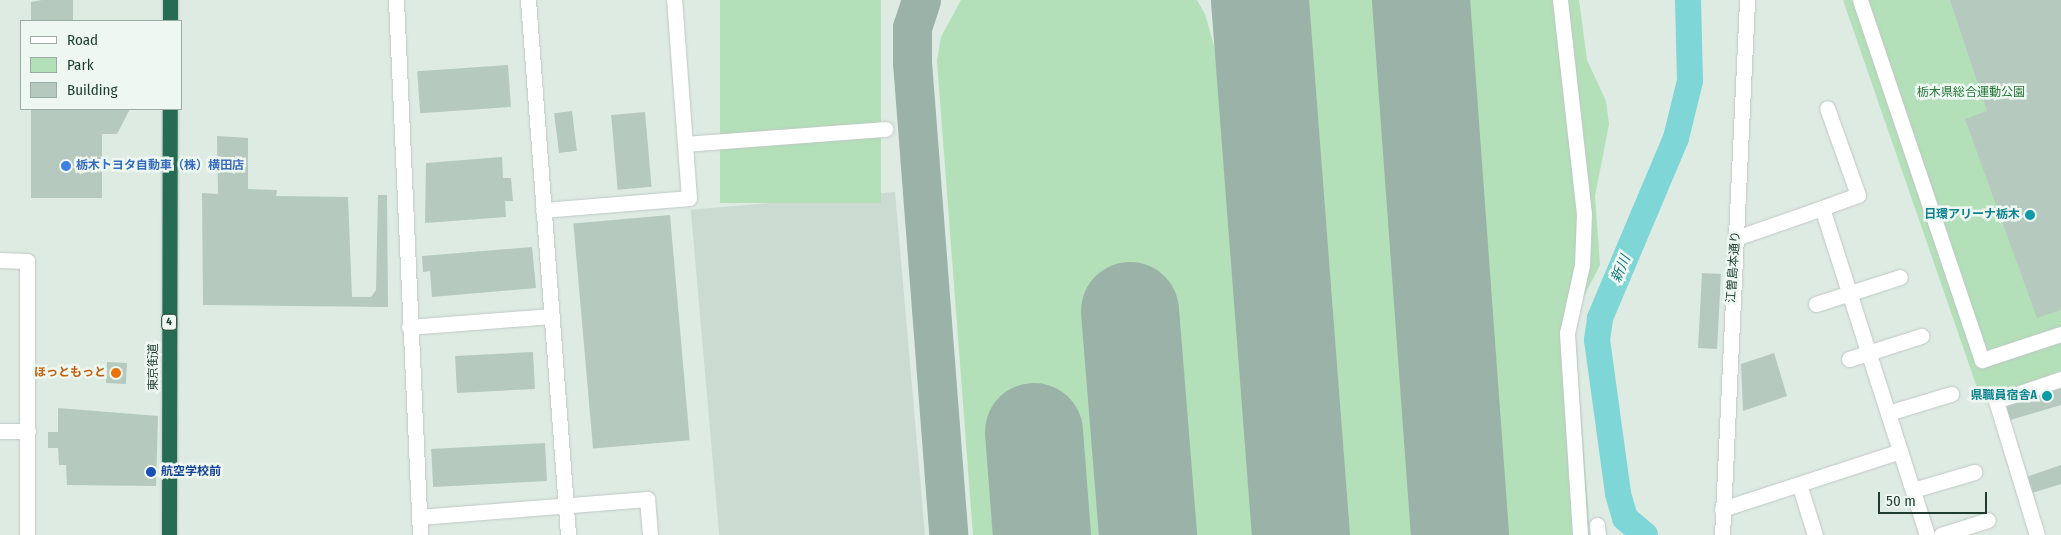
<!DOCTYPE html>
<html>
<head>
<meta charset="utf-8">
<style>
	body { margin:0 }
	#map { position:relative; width:2061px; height:535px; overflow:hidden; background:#ddebe3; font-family:"Fira Sans Condensed","Noto Sans JP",sans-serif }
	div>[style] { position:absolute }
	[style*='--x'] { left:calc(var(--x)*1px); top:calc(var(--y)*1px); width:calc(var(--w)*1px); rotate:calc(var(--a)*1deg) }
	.built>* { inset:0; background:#cbdbd2; transform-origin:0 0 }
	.green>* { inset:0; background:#b3dfb9; transform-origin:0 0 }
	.river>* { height:26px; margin:-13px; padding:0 13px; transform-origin:13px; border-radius:13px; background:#7ed6d7 }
	.taxiway>* { height:39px; margin:-19.5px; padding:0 19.5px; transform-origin:19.5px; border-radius:19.5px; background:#9ab2a7 }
	.runway>* { height:98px; margin:-49px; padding:0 49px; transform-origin:49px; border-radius:49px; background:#9ab2a7 }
	.building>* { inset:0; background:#b5c9be; transform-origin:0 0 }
	.roads { filter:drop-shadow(0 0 1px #c0c8c5) drop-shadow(0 0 1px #c0c8c5) }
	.minor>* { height:15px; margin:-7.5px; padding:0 7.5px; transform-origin:7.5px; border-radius:7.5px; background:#fff }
	.highway>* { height:15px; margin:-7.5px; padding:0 7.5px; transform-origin:7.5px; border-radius:7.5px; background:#266b53 }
	.dots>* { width:14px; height:14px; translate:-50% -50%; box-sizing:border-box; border:2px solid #eef7f1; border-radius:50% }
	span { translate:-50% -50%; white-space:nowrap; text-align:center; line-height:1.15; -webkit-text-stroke:5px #eef7f1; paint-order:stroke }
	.shield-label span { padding:1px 4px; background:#eef7f1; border:1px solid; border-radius:4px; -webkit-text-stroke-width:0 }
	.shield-label { font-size:11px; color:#1d3c2f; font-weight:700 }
	.park-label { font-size:12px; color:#237738 }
	.shop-label { font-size:12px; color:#366cbe; font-weight:700 }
	.left { translate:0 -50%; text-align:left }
	.culture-label { font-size:12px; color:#0d838f; font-weight:700 }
	.right { translate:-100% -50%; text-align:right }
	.street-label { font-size:12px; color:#1d3c2f }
	.food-label { font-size:12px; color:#c56008; font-weight:700 }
	.transit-label { font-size:12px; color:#164399; font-weight:700 }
	.water-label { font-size:14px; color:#127b7d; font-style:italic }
	.legend { position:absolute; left:20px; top:20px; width:162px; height:90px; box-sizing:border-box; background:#eef7f1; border:1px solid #9aaca3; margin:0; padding:6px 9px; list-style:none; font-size:15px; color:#1d3c2f }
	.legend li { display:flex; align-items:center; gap:10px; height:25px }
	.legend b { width:25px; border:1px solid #9aaca3 }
	.scale { position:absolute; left:1878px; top:492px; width:109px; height:22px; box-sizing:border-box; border:2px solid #1d3c2f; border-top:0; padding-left:6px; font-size:15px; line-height:18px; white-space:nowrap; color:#1d3c2f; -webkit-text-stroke:4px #eef7f1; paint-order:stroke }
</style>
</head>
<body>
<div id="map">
	<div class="built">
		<i style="left:895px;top:192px;width:344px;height:205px;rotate:85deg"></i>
	</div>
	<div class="green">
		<i style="left:720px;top:0;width:161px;height:203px"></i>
		<i style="clip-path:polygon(961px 0,1197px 0,1205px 14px,1217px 57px,1253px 535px,973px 535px,937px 61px,941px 37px)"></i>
		<i style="clip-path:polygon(1309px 0,1579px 0,1587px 60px,1606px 101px,1609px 124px,1595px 196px,1600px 265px,1579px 306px,1575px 328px,1590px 535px,1350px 535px)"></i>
		<i style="clip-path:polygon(1843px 0,2061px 0,2061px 371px,1981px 399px)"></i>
	</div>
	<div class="river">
		<i style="--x:1645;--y:535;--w:26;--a:-140"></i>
		<i style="--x:1625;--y:518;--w:26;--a:-106"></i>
		<i style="--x:1618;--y:493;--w:154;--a:-97.8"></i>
		<i style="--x:1597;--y:340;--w:22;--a:-82"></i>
		<i style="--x:1600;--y:318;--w:195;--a:-67.1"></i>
		<i style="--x:1676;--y:138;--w:59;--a:-76.2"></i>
		<i style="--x:1690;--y:81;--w:81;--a:-91.4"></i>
	</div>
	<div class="taxiway">
		<i style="--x:921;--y:0;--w:28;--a:108"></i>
		<i style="--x:912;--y:27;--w:35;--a:90"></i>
		<i style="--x:912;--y:62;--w:474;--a:85.6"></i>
	</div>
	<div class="runway">
		<i style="--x:1260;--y:0;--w:537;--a:85.62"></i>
		<i style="--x:1421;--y:0;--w:536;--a:85.83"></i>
		<i style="--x:1130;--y:311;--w:225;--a:85.4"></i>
		<i style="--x:1034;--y:432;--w:103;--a:85.6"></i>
	</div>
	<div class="building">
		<i style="clip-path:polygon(42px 0,73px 0,73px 21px,31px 21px,31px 2px)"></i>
		<i style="clip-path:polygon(1950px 0,2061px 0,2061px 310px,2037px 318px,1965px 119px,1987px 111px)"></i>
		<i style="left:508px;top:65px;width:42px;height:91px;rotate:86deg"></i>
		<i style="clip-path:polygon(31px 109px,130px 109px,117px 134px,102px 134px,102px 198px,31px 198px)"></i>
		<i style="left:572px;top:111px;width:40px;height:18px;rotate:83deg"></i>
		<i style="left:645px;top:112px;width:75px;height:34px;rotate:85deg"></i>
		<i style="clip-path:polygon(217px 136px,248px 138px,248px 189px,277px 190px,276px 196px,348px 197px,352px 297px,371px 297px,376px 290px,378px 195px,387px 195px,388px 307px,203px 305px,202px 193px,218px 194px)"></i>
		<i style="clip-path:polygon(502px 157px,503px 178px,511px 178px,513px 201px,505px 201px,506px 217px,425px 223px,426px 163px)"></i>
		<i style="left:670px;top:215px;width:226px;height:97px;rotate:85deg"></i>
		<i style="clip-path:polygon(532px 247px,536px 288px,432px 297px,430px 271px,423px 272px,422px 256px)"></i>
		<i style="left:1702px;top:273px;width:19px;height:75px;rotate:3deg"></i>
		<i style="left:533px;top:352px;width:37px;height:78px;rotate:87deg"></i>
		<i style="clip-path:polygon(1774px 353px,1787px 396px,1743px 411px,1741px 364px)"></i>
		<i style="left:107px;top:362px;width:20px;height:21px;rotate:3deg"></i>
		<i style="clip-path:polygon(2061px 387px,2061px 405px,2010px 420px,2005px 405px)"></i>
		<i style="clip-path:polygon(58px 408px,158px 416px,156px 486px,67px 485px,66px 465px,59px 465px,58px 448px,48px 448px,48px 432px,58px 432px)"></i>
		<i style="left:545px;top:443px;width:38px;height:114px;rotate:87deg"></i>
		<i style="clip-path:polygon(2061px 465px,2061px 484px,2032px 493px,2026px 477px)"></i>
	</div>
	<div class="roads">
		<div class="minor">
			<i style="--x:396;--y:0;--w:536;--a:87.43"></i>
			<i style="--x:528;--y:0;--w:536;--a:85.72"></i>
			<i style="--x:1560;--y:0;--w:215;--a:83.6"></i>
			<i style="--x:1584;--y:214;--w:51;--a:92.2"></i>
			<i style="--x:1582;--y:265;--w:70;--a:102.4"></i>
			<i style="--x:1567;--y:333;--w:202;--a:86.3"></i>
			<i style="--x:1860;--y:0;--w:380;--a:71.3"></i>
			<i style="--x:1982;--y:360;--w:83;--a:-18.2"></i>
			<i style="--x:685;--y:144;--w:201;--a:-4.3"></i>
			<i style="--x:1822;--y:208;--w:38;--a:-20"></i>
			<i style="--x:1858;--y:195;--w:92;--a:-109.6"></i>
			<i style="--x:543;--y:210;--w:146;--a:-4.7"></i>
			<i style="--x:689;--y:198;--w:199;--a:-94.3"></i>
			<i style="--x:1736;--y:238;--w:91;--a:-19.2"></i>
			<i style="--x:1822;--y:208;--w:343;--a:72.2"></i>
			<i style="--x:0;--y:260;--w:27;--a:2"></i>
			<i style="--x:27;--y:261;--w:274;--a:90"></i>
			<i style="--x:1816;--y:304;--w:88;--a:-17.8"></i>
			<i style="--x:409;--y:327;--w:142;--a:-4.4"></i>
			<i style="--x:1849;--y:359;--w:76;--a:-17.7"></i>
			<i style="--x:1888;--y:413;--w:66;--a:-16.8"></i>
			<i style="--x:0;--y:431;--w:28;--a:0"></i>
			<i style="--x:1799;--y:484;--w:53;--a:72.6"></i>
			<i style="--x:1913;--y:490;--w:64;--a:-16.4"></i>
			<i style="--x:1722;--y:509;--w:187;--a:-18"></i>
			<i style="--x:419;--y:517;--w:229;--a:-4.5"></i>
			<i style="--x:647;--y:499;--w:36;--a:85"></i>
			<i style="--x:1597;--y:525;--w:10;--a:84"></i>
			<i style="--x:1722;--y:535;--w:536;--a:-87.32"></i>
			<i style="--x:1941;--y:535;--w:49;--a:-17.7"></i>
			<i style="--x:2037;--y:535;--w:140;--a:-107"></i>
			<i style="--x:1996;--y:401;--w:69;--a:-18.7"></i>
		</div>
		<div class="highway">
			<i style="--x:170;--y:21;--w:21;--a:-90"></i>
			<i style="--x:169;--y:535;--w:426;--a:-89.9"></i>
		</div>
	</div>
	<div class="dots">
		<i style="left:66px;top:166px;background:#3f7fe0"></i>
		<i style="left:2030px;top:215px;background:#0f9aa8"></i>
		<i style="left:116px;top:373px;background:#e8710a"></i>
		<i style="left:2047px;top:396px;background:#0f9aa8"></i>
		<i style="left:151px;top:472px;background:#1a4fb4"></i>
	</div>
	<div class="shield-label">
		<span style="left:169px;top:322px">4</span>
	</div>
	<div class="park-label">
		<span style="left:1971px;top:93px">栃木県総合運動公園</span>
	</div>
	<div class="shop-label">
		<span class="left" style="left:76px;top:166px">栃木トヨタ自動車（株）横田店</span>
	</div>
	<div class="culture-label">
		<span class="right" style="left:2020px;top:215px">日環アリーナ栃木</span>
		<span class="right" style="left:2037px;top:396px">県職員宿舎A</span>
	</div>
	<div class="street-label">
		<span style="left:1734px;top:267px;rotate:-86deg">江曽島本通り</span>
		<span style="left:154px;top:367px;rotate:-90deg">東京街道</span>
	</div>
	<div class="food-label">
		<span class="right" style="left:106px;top:373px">ほっともっと</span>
	</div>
	<div class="transit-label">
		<span class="left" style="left:161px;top:472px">航空学校前</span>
	</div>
	<div class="water-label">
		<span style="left:1621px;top:269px;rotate:-67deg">新川</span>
	</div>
	<ul class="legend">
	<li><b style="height:6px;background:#fff"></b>Road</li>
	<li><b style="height:14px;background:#b3dfb9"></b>Park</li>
	<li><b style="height:14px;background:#b5c9be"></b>Building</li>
	</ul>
	<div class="scale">50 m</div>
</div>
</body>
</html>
